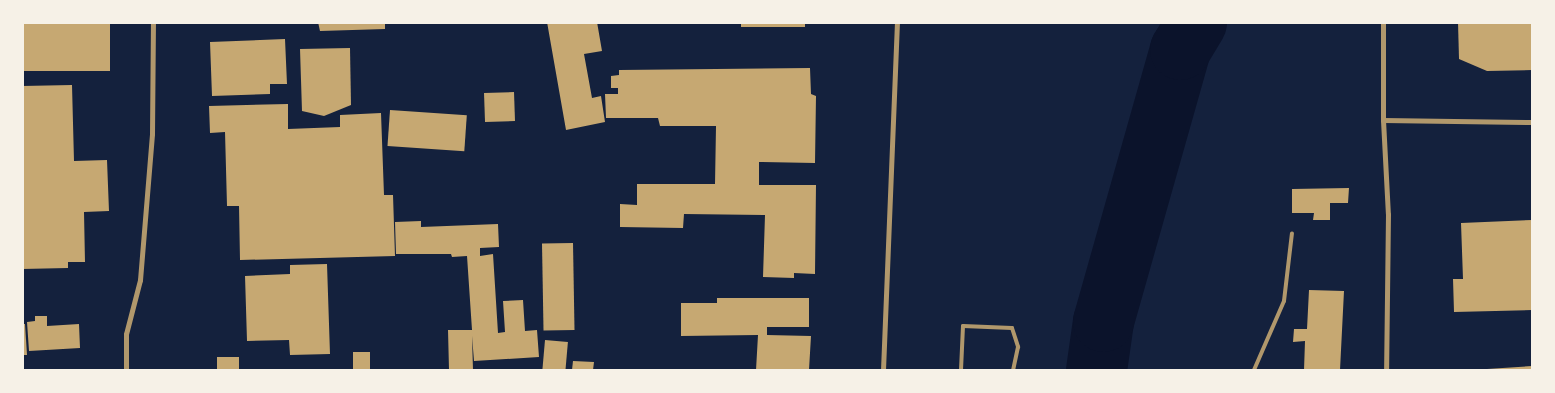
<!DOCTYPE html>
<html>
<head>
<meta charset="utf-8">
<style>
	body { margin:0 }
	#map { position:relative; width:1555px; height:393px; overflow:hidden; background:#14213d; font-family:Manrope,sans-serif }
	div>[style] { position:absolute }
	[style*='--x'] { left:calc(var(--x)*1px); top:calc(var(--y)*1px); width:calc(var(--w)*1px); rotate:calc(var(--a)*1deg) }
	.river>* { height:61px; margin:-30.5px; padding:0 30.5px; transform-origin:30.5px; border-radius:30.5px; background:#0b132b }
	.building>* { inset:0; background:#c6a872; transform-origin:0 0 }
	.service>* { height:4px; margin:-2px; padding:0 2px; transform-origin:2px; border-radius:2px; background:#b1986c }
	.minor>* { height:5px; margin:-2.5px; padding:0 2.5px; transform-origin:2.5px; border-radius:2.5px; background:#b1986c }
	span { translate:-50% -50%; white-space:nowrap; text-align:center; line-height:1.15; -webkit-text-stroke:4.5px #f6f1e7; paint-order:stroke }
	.frame { position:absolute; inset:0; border:24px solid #f6f1e7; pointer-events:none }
</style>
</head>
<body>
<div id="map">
	<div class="river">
		<i style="--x:1096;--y:370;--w:49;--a:-81.9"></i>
		<i style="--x:1103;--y:321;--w:283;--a:-74.2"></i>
		<i style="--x:1180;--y:49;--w:31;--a:-59"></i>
	</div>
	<div class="building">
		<i style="left:22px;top:22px;width:88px;height:49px"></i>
		<i style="clip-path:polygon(318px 22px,385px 22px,385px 29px,320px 31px)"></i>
		<i style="clip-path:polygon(547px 22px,597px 22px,602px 51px,584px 54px,592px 98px,601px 96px,605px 122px,566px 130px)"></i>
		<i style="left:741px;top:22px;width:64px;height:5px"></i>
		<i style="clip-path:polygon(1458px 22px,1532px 22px,1532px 70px,1487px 71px,1459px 59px)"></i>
		<i style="clip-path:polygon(285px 39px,287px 84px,270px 84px,270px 94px,212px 96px,210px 42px)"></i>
		<i style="clip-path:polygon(350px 48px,351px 105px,324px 116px,302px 111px,300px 49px)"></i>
		<i style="clip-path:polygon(810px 68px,811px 94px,816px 96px,815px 163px,759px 162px,759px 185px,816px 185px,815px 274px,794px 273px,794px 278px,763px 277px,765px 215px,684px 214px,683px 228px,620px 227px,620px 204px,637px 205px,637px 184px,715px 184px,716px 126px,660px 126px,658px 118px,606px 118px,605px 94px,618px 94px,618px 88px,611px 88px,611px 76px,619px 75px,619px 70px)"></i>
		<i style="clip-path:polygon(72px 85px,74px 161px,107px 160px,109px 211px,84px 212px,85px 262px,68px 262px,68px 268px,22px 269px,22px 86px)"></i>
		<i style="left:514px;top:92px;width:29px;height:30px;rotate:88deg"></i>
		<i style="clip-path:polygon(288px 104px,288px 129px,340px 127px,340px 115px,381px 113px,384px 195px,393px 195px,395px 256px,240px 260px,239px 206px,227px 206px,225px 132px,210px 133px,209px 106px)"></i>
		<i style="left:390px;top:110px;width:77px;height:36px;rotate:4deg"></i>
		<i style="clip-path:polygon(1349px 188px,1348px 203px,1330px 203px,1330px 220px,1313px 220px,1314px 213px,1292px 213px,1292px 189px)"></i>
		<i style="clip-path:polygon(1532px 220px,1532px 310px,1454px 312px,1453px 279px,1463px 279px,1461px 223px)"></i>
		<i style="clip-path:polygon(421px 221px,421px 227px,498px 224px,499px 247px,480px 248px,480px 256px,493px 254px,498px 333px,505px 332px,503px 301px,523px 300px,525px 331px,537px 330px,539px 357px,474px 361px,472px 336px,473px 370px,449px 370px,448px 330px,472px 330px,467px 256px,452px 257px,451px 254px,396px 254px,395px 222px)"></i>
		<i style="left:573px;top:243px;width:87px;height:31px;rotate:89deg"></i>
		<i style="clip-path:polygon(327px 264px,330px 354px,290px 355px,289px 340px,247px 341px,245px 276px,290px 274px,290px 265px)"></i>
		<i style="clip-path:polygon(1309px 290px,1344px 291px,1340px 370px,1304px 370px,1305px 341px,1293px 342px,1294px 329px,1307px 329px)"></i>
		<i style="clip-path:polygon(717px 298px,809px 298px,809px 327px,767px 327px,767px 335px,811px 336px,809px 370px,756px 370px,758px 335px,681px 336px,681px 303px,717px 303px)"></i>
		<i style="clip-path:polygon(35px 316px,47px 316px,47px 326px,79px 324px,80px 348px,29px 351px,27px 322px,35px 321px)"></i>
		<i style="clip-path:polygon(22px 324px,25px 324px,27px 355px,22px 355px)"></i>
		<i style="left:545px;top:340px;width:23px;height:30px;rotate:5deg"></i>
		<i style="left:353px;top:352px;width:17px;height:18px"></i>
		<i style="left:217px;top:357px;width:22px;height:13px"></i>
		<i style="clip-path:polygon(573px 361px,594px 362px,593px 370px,572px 370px)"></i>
		<i style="clip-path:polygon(1532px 366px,1532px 370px,1487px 370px,1487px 369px)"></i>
	</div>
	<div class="service">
		<i style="--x:961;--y:370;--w:44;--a:-87.4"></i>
		<i style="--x:963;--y:326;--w:49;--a:2.3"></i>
		<i style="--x:1012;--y:328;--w:20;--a:72"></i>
		<i style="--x:1018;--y:347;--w:24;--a:102"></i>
		<i style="--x:1254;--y:370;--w:75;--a:-66.5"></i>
		<i style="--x:1284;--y:301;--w:68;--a:-83.3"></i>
	</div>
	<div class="minor">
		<i style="--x:1383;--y:22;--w:98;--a:90"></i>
		<i style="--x:1383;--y:120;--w:94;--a:87"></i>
		<i style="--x:1388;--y:214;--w:156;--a:90.7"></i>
		<i style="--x:1383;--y:120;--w:149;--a:0.8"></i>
		<i style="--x:126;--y:370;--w:36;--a:-90"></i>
		<i style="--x:126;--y:334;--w:56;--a:-75.5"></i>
		<i style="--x:140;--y:280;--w:146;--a:-85.3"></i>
		<i style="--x:152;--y:134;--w:112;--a:-89.5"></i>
		<i style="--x:883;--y:370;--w:348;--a:-87.7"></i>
	</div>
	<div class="frame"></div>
</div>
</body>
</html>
